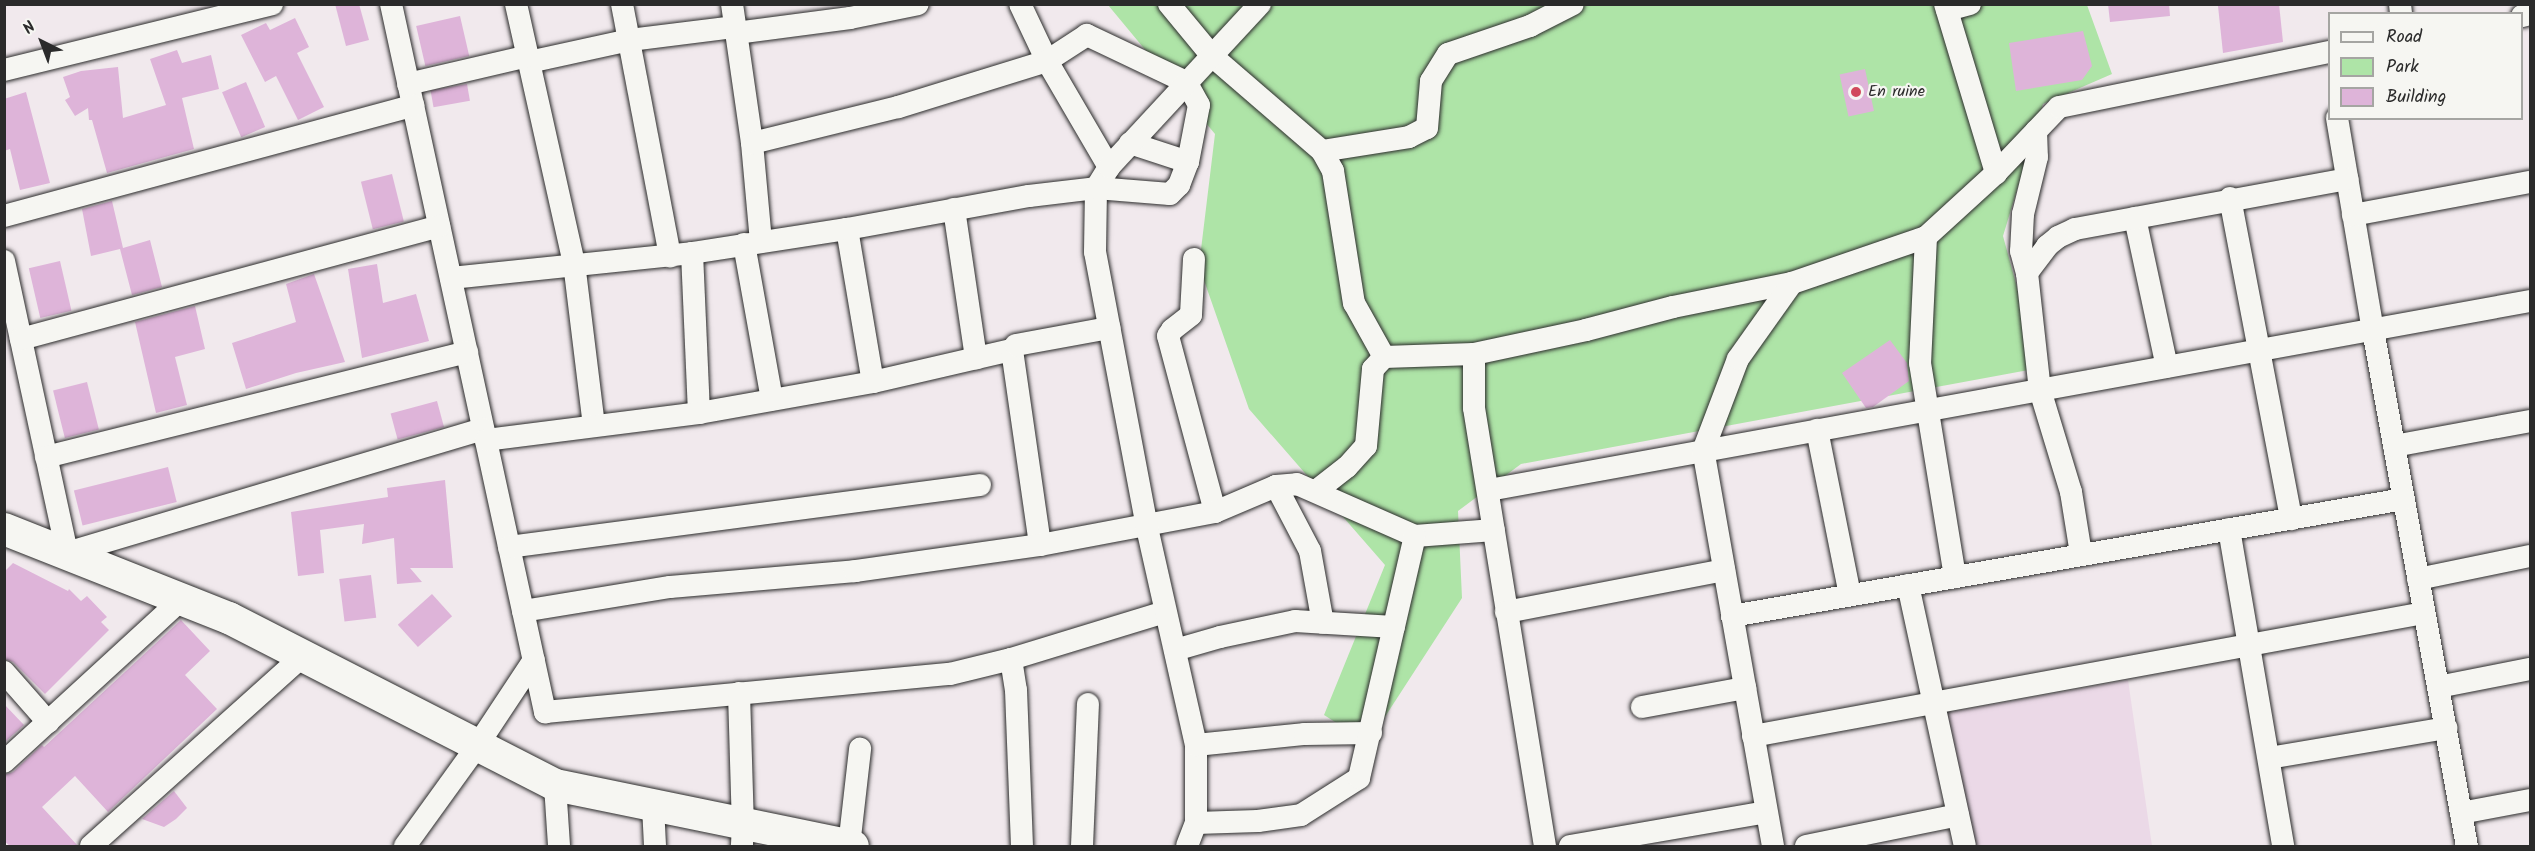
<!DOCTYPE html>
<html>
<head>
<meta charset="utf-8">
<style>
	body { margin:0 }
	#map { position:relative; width:2535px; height:851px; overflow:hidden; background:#f1e9ed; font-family:Kalam,sans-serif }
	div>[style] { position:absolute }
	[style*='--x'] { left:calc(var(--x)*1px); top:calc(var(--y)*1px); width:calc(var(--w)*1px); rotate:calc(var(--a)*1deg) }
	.built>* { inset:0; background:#ebd9e7 }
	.green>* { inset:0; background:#aee4a7 }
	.building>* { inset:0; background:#deb4d9; transform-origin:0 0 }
	.roads { filter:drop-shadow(0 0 2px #2b2b2b) drop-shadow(0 0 2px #2b2b2b) }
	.street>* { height:22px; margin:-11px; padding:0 11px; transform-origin:11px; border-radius:11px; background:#f6f6f2 }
	.secondary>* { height:32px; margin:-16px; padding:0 16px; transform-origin:16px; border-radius:16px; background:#f6f6f2 }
	.dots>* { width:16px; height:16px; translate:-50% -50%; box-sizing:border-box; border:3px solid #f6f6f2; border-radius:50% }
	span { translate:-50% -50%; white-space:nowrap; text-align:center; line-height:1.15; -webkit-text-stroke:4.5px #f6f6f2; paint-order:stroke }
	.poi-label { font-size:16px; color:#2b2b2b }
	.left { translate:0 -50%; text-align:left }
	.frame { position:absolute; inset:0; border:6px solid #2b2b2b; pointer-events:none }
	.legend { position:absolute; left:2328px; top:12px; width:195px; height:108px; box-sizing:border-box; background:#f6f6f2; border:2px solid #a5a5a2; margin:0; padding:8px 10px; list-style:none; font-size:18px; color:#2b2b2b }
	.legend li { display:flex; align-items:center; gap:12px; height:30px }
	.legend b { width:30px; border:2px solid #a5a5a2 }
	.north { position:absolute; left:12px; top:12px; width:60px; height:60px; -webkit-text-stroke:4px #f6f6f2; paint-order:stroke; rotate:318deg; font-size:16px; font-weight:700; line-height:24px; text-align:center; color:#2b2b2b }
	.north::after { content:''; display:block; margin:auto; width:21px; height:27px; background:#2b2b2b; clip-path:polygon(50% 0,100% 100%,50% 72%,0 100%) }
</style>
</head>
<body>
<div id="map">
	<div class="built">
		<i style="clip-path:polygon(2128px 680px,2152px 846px,1973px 846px,1945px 713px)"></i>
	</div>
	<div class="green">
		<i style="clip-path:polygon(1108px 5px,2087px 5px,2112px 74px,2043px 104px,2003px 236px,2039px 368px,1521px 464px,1458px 511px,1462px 598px,1368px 743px,1324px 715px,1385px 565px,1249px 409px,1199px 266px,1215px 134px)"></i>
	</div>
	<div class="building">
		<i style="clip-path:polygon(335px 4px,359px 4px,369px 40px,346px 46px)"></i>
		<i style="clip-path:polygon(2108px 4px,2169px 4px,2170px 16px,2110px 22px)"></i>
		<i style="clip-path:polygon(2227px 4px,2279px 4px,2283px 42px,2223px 53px,2218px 6px)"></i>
		<i style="left:460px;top:16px;width:41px;height:45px;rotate:77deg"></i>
		<i style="clip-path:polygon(295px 18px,309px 47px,297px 53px,324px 107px,298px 120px,276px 76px,265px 82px,241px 35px,266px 23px,270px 30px)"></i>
		<i style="clip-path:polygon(2083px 31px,2092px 66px,2082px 80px,2016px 91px,2009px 43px)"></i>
		<i style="clip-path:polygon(177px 50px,182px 63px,211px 55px,219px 89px,182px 98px,194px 149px,107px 173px,92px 120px,89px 120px,88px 108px,75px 116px,65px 100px,70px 97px,63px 77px,81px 71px,118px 67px,123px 118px,166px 105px,150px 59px)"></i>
		<i style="left:1865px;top:69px;width:43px;height:26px;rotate:78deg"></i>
		<i style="left:246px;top:82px;width:49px;height:26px;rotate:67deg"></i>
		<i style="left:467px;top:84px;width:17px;height:37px;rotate:80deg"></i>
		<i style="clip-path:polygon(26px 92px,50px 183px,20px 190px,10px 149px,4px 151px,4px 99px)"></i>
		<i style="left:392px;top:174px;width:49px;height:32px;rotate:76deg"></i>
		<i style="clip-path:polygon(112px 201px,123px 248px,150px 240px,162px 287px,132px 295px,120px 249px,91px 256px,82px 209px)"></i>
		<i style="left:60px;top:261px;width:51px;height:32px;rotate:77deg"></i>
		<i style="clip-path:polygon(377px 264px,383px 303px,416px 294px,429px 341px,362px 358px,348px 269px)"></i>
		<i style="clip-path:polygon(314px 274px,345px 362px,296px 373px,246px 389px,232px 343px,296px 322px,286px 284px)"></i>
		<i style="clip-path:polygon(195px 306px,205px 349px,175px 357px,187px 405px,156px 413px,135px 322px)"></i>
		<i style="clip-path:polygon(1890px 340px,1907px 363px,1909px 381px,1873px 407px,1866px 408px,1842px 373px)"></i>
		<i style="left:87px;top:382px;width:49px;height:35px;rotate:76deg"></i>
		<i style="left:437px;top:401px;width:27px;height:48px;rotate:75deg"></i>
		<i style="left:168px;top:467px;width:36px;height:97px;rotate:76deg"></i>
		<i style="clip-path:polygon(445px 480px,453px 568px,410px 568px,422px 582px,397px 584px,394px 538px,362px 544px,364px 524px,320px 530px,324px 573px,298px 576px,291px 512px,388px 497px,387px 488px)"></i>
		<i style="clip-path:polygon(13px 563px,68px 591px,69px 589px,81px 601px,87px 596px,107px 617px,101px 622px,109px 630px,45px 694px,13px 662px,4px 659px,4px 572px)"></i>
		<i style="left:371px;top:575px;width:43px;height:32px;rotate:83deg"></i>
		<i style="left:432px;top:594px;width:30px;height:46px;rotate:48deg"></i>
		<i style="clip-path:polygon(181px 620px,210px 651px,185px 675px,217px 709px,108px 812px,75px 776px,42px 807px,78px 846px,10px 846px,4px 841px,4px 775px,13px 772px,42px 745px,44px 747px)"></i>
		<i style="clip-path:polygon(4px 704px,24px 725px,4px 743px)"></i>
		<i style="clip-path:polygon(174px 791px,187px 808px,176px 819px,164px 827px,142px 819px)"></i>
	</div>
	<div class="roads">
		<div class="street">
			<i style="--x:391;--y:4;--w:725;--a:77.73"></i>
			<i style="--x:545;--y:712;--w:407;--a:-5.4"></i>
			<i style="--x:950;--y:674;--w:63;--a:-13.8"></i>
			<i style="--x:1011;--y:659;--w:161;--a:-17"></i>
			<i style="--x:516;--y:4;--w:265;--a:77.4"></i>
			<i style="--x:574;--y:263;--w:163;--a:83"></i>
			<i style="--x:622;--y:4;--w:257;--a:79.2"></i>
			<i style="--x:732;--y:4;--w:140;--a:81.8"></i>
			<i style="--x:752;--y:143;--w:99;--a:84.8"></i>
			<i style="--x:1020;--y:4;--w:63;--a:64.7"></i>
			<i style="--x:1047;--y:61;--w:123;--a:59.7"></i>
			<i style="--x:1169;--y:4;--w:67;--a:50.4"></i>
			<i style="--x:1212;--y:56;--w:145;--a:40.8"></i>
			<i style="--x:1322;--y:151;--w:23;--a:61"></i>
			<i style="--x:1333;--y:171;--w:134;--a:81"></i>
			<i style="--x:1354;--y:303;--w:62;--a:60.9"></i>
			<i style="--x:1945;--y:4;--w:177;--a:73.2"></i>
			<i style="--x:2400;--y:4;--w:10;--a:84"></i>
			<i style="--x:1947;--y:10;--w:24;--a:-15"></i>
			<i style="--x:2522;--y:16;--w:8;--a:-14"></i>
			<i style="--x:736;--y:33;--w:115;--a:-7.5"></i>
			<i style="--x:850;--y:18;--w:69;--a:-11.6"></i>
			<i style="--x:529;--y:62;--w:103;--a:-12.3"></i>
			<i style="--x:630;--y:40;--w:106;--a:-7.1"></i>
			<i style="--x:4;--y:70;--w:276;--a:-13.8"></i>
			<i style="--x:408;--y:84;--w:123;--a:-13.1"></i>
			<i style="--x:2337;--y:118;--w:215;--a:80.4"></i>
			<i style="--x:2373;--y:330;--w:524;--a:79.68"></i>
			<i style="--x:2036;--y:131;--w:26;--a:88"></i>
			<i style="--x:2037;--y:157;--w:59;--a:103.8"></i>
			<i style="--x:2023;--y:214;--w:37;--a:93"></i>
			<i style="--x:2021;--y:251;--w:23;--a:75"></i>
			<i style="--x:2027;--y:273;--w:118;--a:83.7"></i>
			<i style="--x:2040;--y:390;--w:107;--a:73.1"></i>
			<i style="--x:2071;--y:492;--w:63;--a:80.8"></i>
			<i style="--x:1130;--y:143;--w:61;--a:18.1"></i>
			<i style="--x:1322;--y:151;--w:88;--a:-9.1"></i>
			<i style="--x:1409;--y:137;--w:20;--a:-27"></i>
			<i style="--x:1427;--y:128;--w:47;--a:-85.1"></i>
			<i style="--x:1431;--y:81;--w:32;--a:-58"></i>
			<i style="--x:1448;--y:54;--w:87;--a:-18.9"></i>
			<i style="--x:1530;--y:26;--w:48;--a:-27.1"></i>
			<i style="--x:2230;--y:198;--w:327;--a:79.2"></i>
			<i style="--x:954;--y:209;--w:151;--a:81.6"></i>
			<i style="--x:2353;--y:215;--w:180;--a:-10.6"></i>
			<i style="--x:4;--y:216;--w:424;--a:-15.1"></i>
			<i style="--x:2135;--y:218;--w:152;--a:77.9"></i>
			<i style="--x:847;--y:229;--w:155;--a:80.4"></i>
			<i style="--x:1926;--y:237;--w:126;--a:92.7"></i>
			<i style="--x:1920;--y:363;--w:217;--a:80.7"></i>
			<i style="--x:744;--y:244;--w:158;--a:79.8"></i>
			<i style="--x:692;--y:253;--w:160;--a:87.5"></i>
			<i style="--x:1194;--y:259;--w:56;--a:93.1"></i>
			<i style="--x:1191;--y:315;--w:24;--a:142"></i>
			<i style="--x:1172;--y:330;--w:7;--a:124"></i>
			<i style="--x:1168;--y:336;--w:182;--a:75"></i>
			<i style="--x:4;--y:261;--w:299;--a:77.8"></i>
			<i style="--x:67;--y:553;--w:434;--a:-16.6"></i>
			<i style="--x:2027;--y:273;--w:34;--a:-53"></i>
			<i style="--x:2047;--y:246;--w:14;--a:-39"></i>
			<i style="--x:2058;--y:237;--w:19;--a:-25"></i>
			<i style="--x:2075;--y:229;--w:277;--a:-10.4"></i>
			<i style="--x:451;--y:278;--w:242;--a:-5.9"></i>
			<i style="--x:692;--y:253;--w:157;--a:-8.8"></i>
			<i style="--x:847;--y:229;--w:185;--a:-10.3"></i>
			<i style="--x:1029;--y:196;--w:67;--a:-6.8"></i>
			<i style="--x:1096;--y:188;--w:74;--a:4.6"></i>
			<i style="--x:1170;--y:194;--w:13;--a:-45"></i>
			<i style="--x:1179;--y:185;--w:25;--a:-69"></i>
			<i style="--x:1188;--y:162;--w:58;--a:-79.1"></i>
			<i style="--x:1199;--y:105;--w:26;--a:-119"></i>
			<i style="--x:1186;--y:82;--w:110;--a:-154.6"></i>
			<i style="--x:1087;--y:35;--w:48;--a:147"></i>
			<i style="--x:1047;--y:61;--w:156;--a:162.8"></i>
			<i style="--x:898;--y:107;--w:150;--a:166.1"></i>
			<i style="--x:21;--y:339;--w:433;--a:-15.1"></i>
			<i style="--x:1012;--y:350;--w:197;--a:81.8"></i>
			<i style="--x:1474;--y:354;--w:54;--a:90"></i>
			<i style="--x:1474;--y:408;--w:444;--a:80.8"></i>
			<i style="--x:1817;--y:430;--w:168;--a:78.7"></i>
			<i style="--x:486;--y:440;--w:215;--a:-7.2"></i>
			<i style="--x:699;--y:413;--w:177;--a:-10.1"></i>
			<i style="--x:873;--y:382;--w:143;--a:-13"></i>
			<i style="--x:1012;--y:350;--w:6;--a:-51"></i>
			<i style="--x:1016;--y:345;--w:95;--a:-10.4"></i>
			<i style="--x:2394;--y:446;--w:138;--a:-10.4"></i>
			<i style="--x:46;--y:457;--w:434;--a:-14"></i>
			<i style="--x:1276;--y:486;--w:73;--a:62.4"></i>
			<i style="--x:1310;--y:551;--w:73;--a:79.8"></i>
			<i style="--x:1489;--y:490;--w:1058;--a:-10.29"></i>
			<i style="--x:1316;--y:491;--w:39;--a:-38"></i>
			<i style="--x:1347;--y:467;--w:28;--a:-48"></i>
			<i style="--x:1366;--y:446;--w:77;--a:-84.8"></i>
			<i style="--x:1373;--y:369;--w:16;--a:-47"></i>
			<i style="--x:1384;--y:357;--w:90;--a:-1.9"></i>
			<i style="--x:1474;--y:354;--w:115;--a:-12.1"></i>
			<i style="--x:1586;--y:330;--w:90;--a:-14.8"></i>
			<i style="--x:1673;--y:307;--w:121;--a:-11.4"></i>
			<i style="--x:1792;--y:283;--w:142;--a:-18.9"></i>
			<i style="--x:1926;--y:237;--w:95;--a:-42.4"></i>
			<i style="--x:1996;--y:173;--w:91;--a:-46.3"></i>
			<i style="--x:2059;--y:107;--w:277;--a:-11.5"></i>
			<i style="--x:2229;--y:529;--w:322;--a:80.3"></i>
			<i style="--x:509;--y:547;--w:475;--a:-7.5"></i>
			<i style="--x:2418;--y:579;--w:114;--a:-11.6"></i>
			<i style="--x:1908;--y:585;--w:267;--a:77.7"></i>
			<i style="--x:523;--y:611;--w:149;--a:-9.3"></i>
			<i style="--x:670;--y:587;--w:186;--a:-4.9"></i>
			<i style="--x:855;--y:571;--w:187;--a:-8"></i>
			<i style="--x:1040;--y:545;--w:178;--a:-10.7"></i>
			<i style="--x:1215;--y:512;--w:66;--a:-23.1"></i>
			<i style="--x:1276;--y:486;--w:21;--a:-5"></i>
			<i style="--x:1297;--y:484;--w:129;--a:23.8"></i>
			<i style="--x:1415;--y:536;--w:79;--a:-4.3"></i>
			<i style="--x:1506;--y:612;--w:222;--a:-10.9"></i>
			<i style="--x:1732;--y:616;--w:682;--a:-9.88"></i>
			<i style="--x:1175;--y:650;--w:47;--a:-16.1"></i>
			<i style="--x:1220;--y:637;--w:77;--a:-12"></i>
			<i style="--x:1295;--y:621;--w:99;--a:3.5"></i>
			<i style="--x:1011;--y:659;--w:31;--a:81"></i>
			<i style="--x:1016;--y:690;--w:156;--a:87.8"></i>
			<i style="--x:4;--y:672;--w:67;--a:48.7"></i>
			<i style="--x:2438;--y:687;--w:94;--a:-11.1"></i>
			<i style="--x:739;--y:693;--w:132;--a:88.3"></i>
			<i style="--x:743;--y:825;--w:21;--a:93"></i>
			<i style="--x:1642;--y:707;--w:105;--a:-10.5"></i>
			<i style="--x:1753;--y:736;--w:682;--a:-10.39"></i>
			<i style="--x:1196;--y:745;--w:110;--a:-5.8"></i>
			<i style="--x:1305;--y:734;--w:66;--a:-0.9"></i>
			<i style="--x:2269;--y:758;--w:180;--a:-9.6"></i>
			<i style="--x:4;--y:762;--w:241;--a:-42.5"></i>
			<i style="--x:555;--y:785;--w:61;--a:86.2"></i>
			<i style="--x:653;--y:806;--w:40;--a:87.1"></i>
			<i style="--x:2461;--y:813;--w:70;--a:-10.7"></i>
			<i style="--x:1196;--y:823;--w:62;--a:-1.8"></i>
			<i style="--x:1258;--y:821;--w:43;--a:-7.9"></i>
			<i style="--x:1301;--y:815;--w:69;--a:-32.5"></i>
			<i style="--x:1359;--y:778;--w:248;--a:-77"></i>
			<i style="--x:91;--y:846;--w:285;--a:-41.9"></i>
			<i style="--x:405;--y:846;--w:123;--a:-54.2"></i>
			<i style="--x:477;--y:746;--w:103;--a:-56.5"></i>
			<i style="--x:849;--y:846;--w:98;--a:-83.5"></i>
			<i style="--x:1082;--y:846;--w:142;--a:-87.6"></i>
			<i style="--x:1187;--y:846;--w:25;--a:-69"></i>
			<i style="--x:1196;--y:823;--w:78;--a:-90"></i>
			<i style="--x:1196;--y:745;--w:223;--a:-102.7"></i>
			<i style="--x:1147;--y:527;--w:280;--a:-100.7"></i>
			<i style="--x:1095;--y:252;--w:64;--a:-89.1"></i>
			<i style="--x:1096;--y:188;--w:25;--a:-58"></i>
			<i style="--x:1109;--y:167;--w:222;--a:-47.2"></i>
			<i style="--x:1570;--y:846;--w:199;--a:-9.8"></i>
			<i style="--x:1773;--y:846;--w:401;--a:-100"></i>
			<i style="--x:1703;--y:451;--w:98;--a:-69.2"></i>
			<i style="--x:1738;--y:359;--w:93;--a:-54.6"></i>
			<i style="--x:1806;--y:846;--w:155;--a:-11.5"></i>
		</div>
		<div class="secondary">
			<i style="--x:4;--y:529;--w:242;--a:21.6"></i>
			<i style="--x:229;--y:618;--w:366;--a:27.1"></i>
			<i style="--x:555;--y:785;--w:304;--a:11.6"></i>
		</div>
	</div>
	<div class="dots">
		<i style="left:1856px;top:92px;background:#d1495b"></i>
	</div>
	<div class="poi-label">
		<span class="left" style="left:1868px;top:92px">En ruine</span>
	</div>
	<div class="frame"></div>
	<ul class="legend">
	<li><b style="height:8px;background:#f6f6f2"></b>Road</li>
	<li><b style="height:16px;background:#aee4a7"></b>Park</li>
	<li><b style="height:16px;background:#deb4d9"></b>Building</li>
	</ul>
	<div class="north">N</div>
</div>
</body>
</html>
